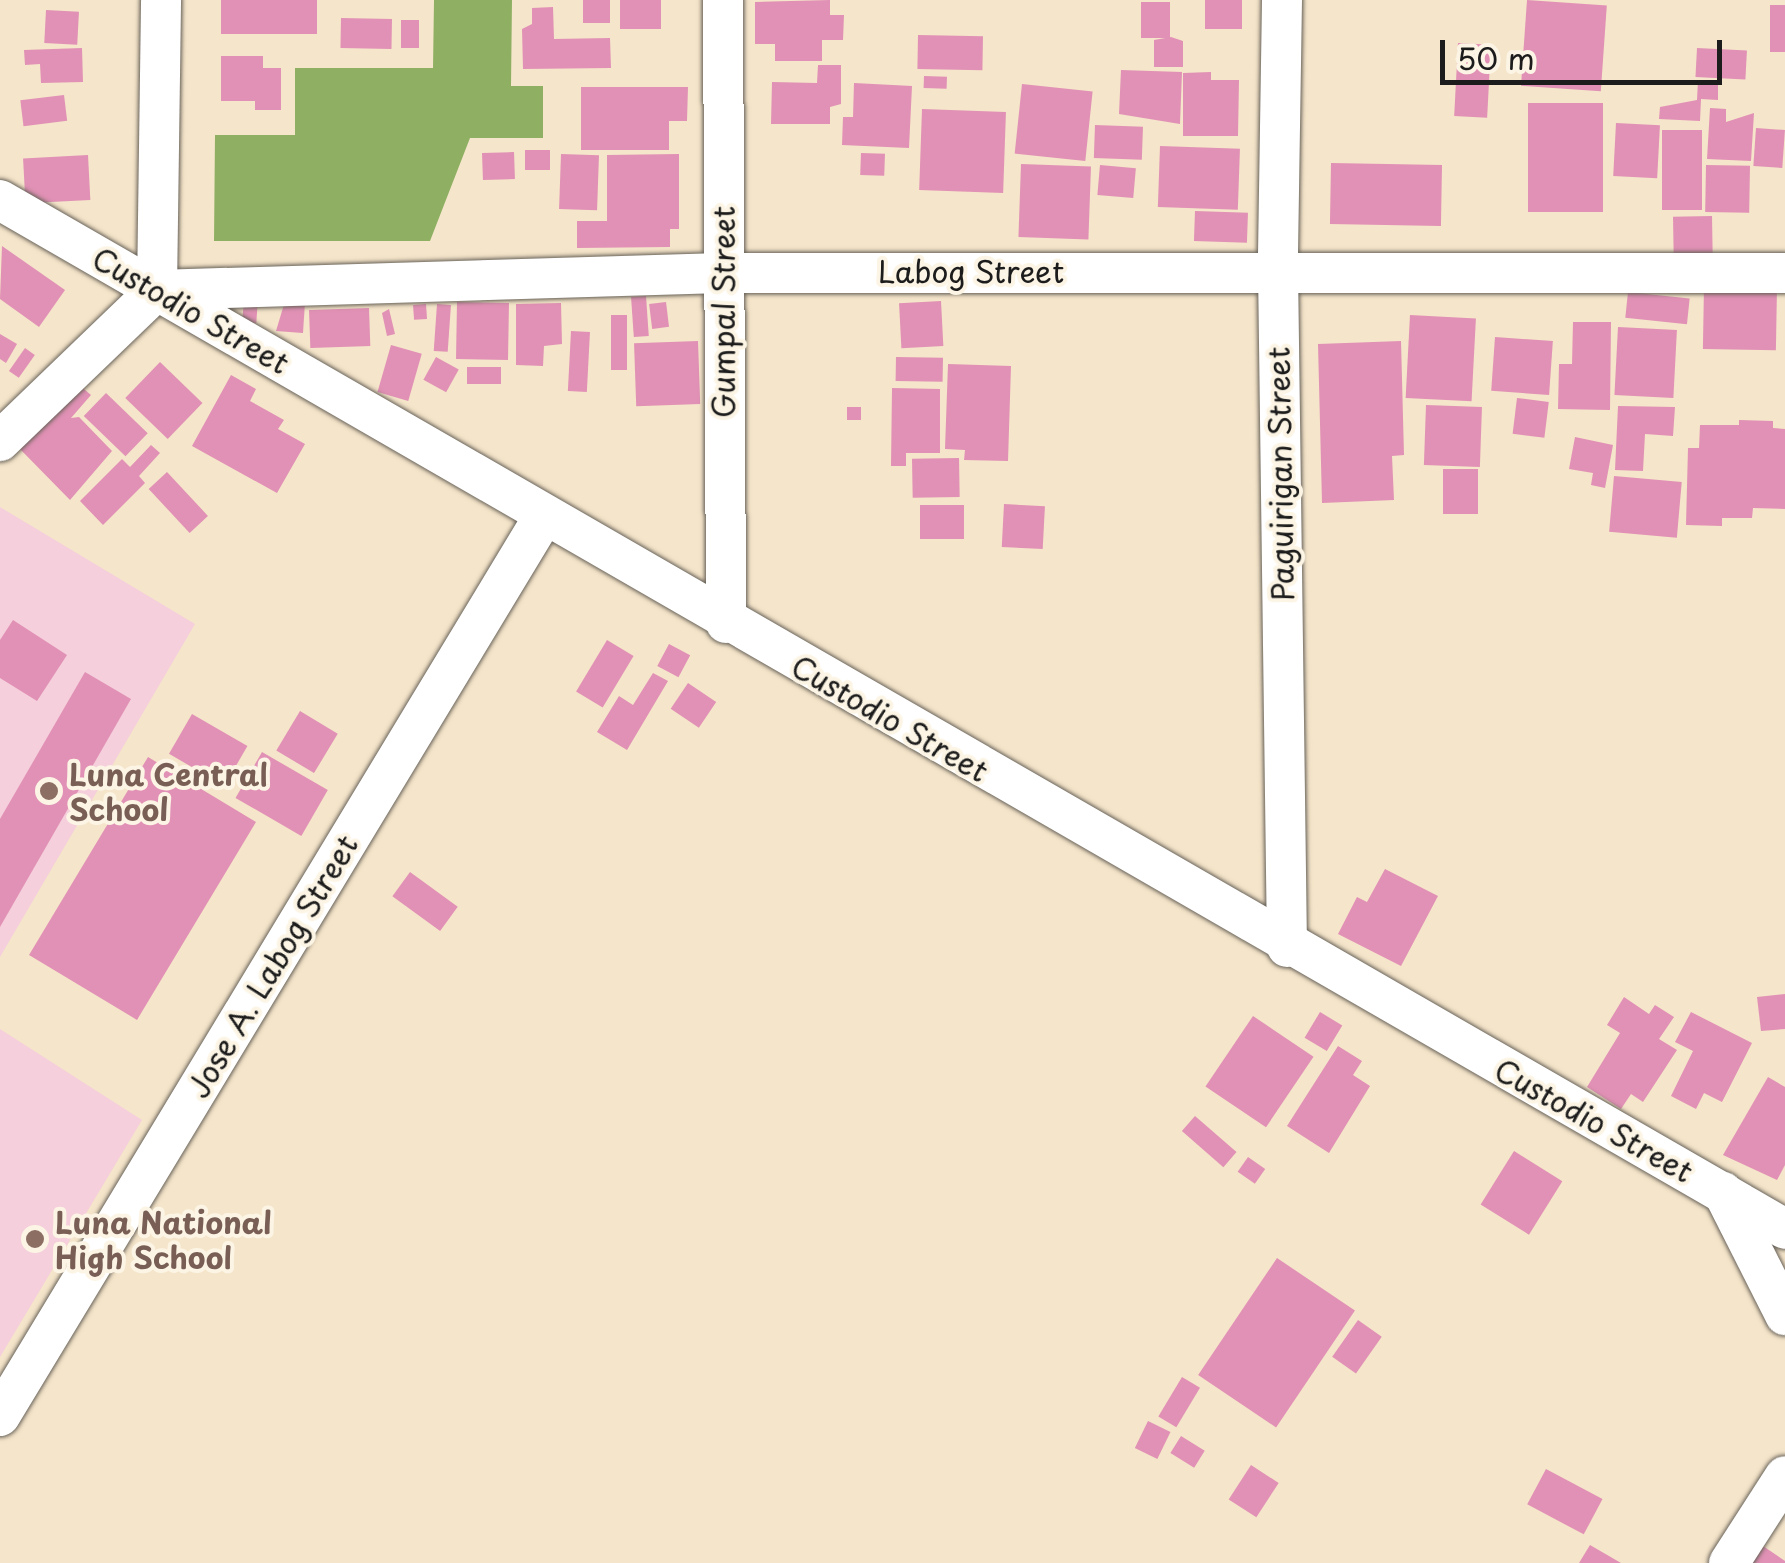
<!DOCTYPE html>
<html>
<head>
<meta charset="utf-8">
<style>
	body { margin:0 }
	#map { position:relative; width:1785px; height:1563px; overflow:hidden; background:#f5e5ca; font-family:"Playpen Sans",sans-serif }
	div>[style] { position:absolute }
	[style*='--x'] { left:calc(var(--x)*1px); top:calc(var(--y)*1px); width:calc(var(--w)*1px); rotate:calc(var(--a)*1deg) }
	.built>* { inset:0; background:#f5cfdb }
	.forest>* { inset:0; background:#8fb063 }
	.building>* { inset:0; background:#e191b5; transform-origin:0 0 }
	.roads { filter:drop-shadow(0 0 2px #686259) drop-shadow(0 0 2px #686259) }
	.minor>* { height:40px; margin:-20px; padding:0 20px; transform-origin:20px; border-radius:20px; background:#fff }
	.dots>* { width:28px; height:28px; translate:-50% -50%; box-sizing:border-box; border:5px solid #fcf5e5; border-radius:50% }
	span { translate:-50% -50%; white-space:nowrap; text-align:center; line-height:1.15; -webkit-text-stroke:8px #fcf5e5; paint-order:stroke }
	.street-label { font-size:30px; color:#1c1c1c }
	.education-label { font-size:30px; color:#785e54; font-weight:700 }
	.left { translate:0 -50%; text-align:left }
	.scale { position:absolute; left:1440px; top:40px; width:282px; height:45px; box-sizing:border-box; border:5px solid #1c1c1c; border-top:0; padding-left:12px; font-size:30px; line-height:35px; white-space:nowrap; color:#1c1c1c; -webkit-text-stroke:8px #fcf5e5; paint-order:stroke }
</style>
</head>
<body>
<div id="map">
	<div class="built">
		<i style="clip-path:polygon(0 507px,195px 624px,0 957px)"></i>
		<i style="clip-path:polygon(0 1029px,142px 1120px,0 1357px)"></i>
	</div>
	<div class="forest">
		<i style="clip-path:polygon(434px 0,512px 0,511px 86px,543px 86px,543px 138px,470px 138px,430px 241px,214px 241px,215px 135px,295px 135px,295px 68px,433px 68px)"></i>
	</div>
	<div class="building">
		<i style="left:221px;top:0;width:96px;height:34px"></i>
		<i style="left:583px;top:0;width:27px;height:23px"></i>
		<i style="left:620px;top:0;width:41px;height:29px"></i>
		<i style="clip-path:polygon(830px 0,830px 15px,844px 15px,843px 40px,822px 40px,822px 61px,775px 61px,775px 44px,755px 44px,755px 2px)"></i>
		<i style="left:1205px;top:0;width:37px;height:29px"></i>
		<i style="left:1527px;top:0;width:80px;height:86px;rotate:4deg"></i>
		<i style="left:1141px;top:2px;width:29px;height:36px"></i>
		<i style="left:1785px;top:5px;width:47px;height:15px;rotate:90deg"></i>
		<i style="clip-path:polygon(553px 7px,554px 39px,610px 38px,611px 68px,523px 69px,522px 29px,532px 24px,532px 8px)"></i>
		<i style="left:46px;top:10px;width:33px;height:33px;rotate:3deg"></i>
		<i style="left:341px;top:18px;width:51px;height:30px;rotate:1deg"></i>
		<i style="left:401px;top:20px;width:18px;height:28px"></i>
		<i style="left:918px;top:35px;width:65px;height:34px;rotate:1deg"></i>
		<i style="clip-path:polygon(1171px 37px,1183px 41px,1183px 67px,1154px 67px,1154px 40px)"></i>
		<i style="left:1458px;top:43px;width:33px;height:73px;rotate:3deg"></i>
		<i style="clip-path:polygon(82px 48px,83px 82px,41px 83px,40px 64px,25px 65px,24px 50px)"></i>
		<i style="left:1697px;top:48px;width:50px;height:29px;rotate:3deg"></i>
		<i style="clip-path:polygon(221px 56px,263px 56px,263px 68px,281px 68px,281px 110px,255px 110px,255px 101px,221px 101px)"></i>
		<i style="clip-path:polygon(818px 65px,841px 65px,841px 104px,830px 107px,830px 124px,771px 124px,772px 82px,817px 83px)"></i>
		<i style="clip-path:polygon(1121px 70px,1182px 72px,1180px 124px,1119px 114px)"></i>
		<i style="clip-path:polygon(1211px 72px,1211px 80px,1239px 80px,1238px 136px,1183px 136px,1183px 73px)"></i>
		<i style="left:924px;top:76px;width:23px;height:12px;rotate:2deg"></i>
		<i style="clip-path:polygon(1698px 80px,1718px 80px,1718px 100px,1701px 99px,1700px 121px,1659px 119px,1660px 107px,1697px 100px)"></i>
		<i style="clip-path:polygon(854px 83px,912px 86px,909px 148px,842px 145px,843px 117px,853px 117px)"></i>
		<i style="left:1022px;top:84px;width:71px;height:70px;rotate:6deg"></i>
		<i style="clip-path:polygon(581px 87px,688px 87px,687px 121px,669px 121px,669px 150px,581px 150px)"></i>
		<i style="left:64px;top:95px;width:26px;height:44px;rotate:83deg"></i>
		<i style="left:1528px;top:103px;width:75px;height:109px"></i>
		<i style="clip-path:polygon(1710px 108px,1726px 109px,1726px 122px,1754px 113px,1751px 161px,1707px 159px)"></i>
		<i style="left:922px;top:109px;width:84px;height:81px;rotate:2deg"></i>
		<i style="left:1616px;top:123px;width:44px;height:53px;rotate:3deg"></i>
		<i style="left:1095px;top:125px;width:48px;height:33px;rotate:2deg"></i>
		<i style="left:1756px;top:128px;width:29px;height:38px;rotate:4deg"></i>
		<i style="left:1662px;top:130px;width:40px;height:80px"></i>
		<i style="left:1160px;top:146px;width:80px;height:61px;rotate:2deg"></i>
		<i style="left:525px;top:150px;width:25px;height:20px"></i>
		<i style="left:514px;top:152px;width:27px;height:32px;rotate:88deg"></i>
		<i style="left:861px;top:153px;width:24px;height:22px;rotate:2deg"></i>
		<i style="left:561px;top:154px;width:38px;height:55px;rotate:2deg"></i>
		<i style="clip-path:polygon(679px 154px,679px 229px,670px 229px,670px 247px,577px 248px,577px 221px,607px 221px,607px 155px)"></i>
		<i style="left:88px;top:155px;width:45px;height:65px;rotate:87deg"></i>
		<i style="left:1021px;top:164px;width:70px;height:73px;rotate:2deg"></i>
		<i style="left:1100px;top:165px;width:36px;height:30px;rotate:5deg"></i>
		<i style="left:1442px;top:165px;width:61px;height:111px;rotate:91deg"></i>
		<i style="left:1706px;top:165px;width:44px;height:47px;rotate:1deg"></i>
		<i style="left:1195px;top:211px;width:53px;height:30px;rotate:2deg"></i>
		<i style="left:1712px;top:216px;width:41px;height:39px;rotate:89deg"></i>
		<i style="clip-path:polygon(2px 246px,65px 290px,39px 327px,0 299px)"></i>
		<i style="left:1704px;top:286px;width:73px;height:63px;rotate:1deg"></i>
		<i style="left:1628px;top:292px;width:62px;height:26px;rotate:6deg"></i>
		<i style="left:646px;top:296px;width:40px;height:15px;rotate:86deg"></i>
		<i style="left:244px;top:298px;width:14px;height:24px;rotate:4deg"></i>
		<i style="clip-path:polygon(285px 301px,305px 302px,303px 333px,276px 331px)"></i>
		<i style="left:941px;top:301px;width:45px;height:42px;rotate:87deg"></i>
		<i style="left:457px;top:302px;width:52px;height:57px;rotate:1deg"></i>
		<i style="left:666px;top:302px;width:25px;height:17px;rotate:83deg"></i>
		<i style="clip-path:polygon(561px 303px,562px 344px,544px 346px,543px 366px,516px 365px,516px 304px)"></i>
		<i style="left:426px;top:304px;width:15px;height:13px;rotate:86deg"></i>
		<i style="left:437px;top:304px;width:14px;height:47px;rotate:4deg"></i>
		<i style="left:369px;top:308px;width:38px;height:60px;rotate:88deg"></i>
		<i style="clip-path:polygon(389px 309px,395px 334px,387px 336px,382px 313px)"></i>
		<i style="left:611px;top:315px;width:16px;height:55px"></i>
		<i style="left:1410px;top:315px;width:66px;height:83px;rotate:3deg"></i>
		<i style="clip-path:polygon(1573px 322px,1611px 322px,1610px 410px,1558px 409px,1559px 364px,1572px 364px)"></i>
		<i style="left:1618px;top:327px;width:59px;height:68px;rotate:3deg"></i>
		<i style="left:571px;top:331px;width:19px;height:60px;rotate:3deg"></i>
		<i style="clip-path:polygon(0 334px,17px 344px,6px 363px,0 359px)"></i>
		<i style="left:1495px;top:337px;width:58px;height:54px;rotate:4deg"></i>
		<i style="left:698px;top:341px;width:63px;height:64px;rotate:88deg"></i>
		<i style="clip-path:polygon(1401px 341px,1404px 455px,1392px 456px,1394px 500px,1322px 503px,1318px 344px)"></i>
		<i style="left:391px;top:345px;width:32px;height:49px;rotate:16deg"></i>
		<i style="left:25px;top:348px;width:12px;height:28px;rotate:35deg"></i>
		<i style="left:436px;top:357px;width:26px;height:26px;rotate:29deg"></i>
		<i style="left:896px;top:357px;width:47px;height:24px;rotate:1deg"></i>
		<i style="left:160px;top:362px;width:59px;height:50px;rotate:44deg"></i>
		<i style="clip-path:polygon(948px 364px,1011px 366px,1008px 461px,964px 460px,965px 450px,945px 449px)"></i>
		<i style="left:501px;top:367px;width:17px;height:34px;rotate:90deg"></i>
		<i style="clip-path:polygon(231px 375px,256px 389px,250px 401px,284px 420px,278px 429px,305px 444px,277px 493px,192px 446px)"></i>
		<i style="clip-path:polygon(78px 384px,91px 395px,71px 418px,79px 417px,112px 451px,70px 500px,20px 449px)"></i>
		<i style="clip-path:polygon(892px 388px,940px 389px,940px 453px,906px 453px,906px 466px,891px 466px)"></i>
		<i style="left:106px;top:393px;width:58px;height:32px;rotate:44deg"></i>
		<i style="left:1517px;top:398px;width:32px;height:36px;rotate:7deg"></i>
		<i style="left:1426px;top:405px;width:56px;height:60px;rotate:2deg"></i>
		<i style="clip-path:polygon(1618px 406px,1675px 407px,1673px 436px,1645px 434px,1643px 471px,1615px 470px)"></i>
		<i style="left:847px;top:407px;width:14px;height:13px"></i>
		<i style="clip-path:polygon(1739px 420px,1773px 421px,1773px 428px,1785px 429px,1785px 509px,1753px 508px,1752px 518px,1722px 518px,1722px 526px,1686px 525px,1688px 448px,1699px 448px,1700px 425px,1739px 425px)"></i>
		<i style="clip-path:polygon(1575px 437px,1613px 445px,1605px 488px,1591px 485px,1593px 473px,1569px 469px)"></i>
		<i style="clip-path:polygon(151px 445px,160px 453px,139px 476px,145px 483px,103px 525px,80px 501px,122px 459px,130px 467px)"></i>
		<i style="left:959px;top:458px;width:39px;height:47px;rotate:89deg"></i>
		<i style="left:1443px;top:469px;width:35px;height:45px"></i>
		<i style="left:167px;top:472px;width:60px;height:25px;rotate:47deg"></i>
		<i style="left:1614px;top:476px;width:68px;height:56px;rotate:5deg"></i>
		<i style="left:1004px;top:504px;width:41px;height:43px;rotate:3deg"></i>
		<i style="left:920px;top:505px;width:44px;height:34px"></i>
		<i style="clip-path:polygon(13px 620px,67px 655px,37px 701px,0 678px,0 640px)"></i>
		<i style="left:607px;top:640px;width:31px;height:60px;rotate:31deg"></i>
		<i style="left:669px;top:644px;width:24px;height:25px;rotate:28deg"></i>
		<i style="clip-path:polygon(85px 672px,131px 699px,0 927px,0 819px)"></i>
		<i style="clip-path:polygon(653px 673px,668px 681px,627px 750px,597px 732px,619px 696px,633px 705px)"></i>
		<i style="left:688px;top:683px;width:34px;height:31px;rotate:34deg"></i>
		<i style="left:300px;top:711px;width:44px;height:46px;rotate:31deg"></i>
		<i style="left:192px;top:714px;width:64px;height:46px;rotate:30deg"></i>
		<i style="left:262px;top:752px;width:76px;height:53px;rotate:30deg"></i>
		<i style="left:148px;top:757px;width:126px;height:231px;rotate:31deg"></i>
		<i style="clip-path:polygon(1385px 869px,1438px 896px,1401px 966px,1338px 934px,1357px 897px,1367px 902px)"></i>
		<i style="left:410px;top:872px;width:59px;height:30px;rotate:36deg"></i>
		<i style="clip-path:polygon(1785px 994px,1785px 1029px,1761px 1031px,1757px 997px)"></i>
		<i style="clip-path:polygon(1624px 997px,1649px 1014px,1655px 1005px,1674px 1017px,1659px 1039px,1677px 1050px,1643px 1102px,1631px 1094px,1621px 1109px,1587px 1087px,1620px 1033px,1607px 1025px)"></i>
		<i style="left:1320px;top:1012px;width:26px;height:30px;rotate:31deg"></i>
		<i style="clip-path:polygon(1691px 1012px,1752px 1043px,1722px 1102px,1704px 1093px,1696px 1109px,1671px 1096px,1693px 1051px,1675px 1042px)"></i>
		<i style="left:1253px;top:1016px;width:73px;height:85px;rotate:34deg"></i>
		<i style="clip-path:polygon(1338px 1046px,1362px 1061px,1353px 1075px,1370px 1086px,1329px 1153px,1287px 1126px)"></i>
		<i style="clip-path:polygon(1768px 1077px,1785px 1087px,1785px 1165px,1777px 1180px,1723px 1155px)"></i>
		<i style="left:1195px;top:1116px;width:55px;height:20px;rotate:41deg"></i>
		<i style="left:1514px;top:1151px;width:57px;height:63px;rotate:32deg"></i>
		<i style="left:1248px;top:1157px;width:21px;height:18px;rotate:35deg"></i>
		<i style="left:1277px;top:1258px;width:94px;height:141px;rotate:34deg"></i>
		<i style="left:1358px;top:1320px;width:29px;height:45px;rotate:35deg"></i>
		<i style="left:1182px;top:1377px;width:21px;height:46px;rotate:31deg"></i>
		<i style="left:1148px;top:1421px;width:25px;height:30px;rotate:26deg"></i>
		<i style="left:1181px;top:1436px;width:28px;height:20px;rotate:32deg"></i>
		<i style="left:1251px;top:1465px;width:33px;height:41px;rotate:33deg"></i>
		<i style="left:1546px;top:1469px;width:64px;height:40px;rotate:28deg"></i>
		<i style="clip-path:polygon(1760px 1544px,1785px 1561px,1785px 1563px,1747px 1563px)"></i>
		<i style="clip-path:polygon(1590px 1545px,1621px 1563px,1579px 1563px)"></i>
	</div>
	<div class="roads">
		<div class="minor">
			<i style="--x:723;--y:0;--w:623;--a:89.72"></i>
			<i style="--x:1282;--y:0;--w:268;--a:90.9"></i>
			<i style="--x:1278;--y:268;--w:679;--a:89.24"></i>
			<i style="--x:0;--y:200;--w:2060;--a:29.96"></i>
			<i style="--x:157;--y:290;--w:565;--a:-1.72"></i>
			<i style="--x:722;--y:273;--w:1063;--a:0"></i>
			<i style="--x:157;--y:290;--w:290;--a:-89.2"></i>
			<i style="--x:0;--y:441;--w:218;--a:-43.9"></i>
			<i style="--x:1723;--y:1192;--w:138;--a:63.2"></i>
			<i style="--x:0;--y:1416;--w:1052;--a:-58.85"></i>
			<i style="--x:1729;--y:1563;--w:103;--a:-57.2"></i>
		</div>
	</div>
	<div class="dots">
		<i style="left:49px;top:791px;background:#8d6e63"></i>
		<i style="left:35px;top:1239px;background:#8d6e63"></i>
	</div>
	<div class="street-label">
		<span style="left:971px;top:271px">Labog Street</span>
		<span style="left:191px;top:310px;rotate:30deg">Custodio Street</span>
		<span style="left:723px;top:312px;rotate:-90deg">Gumpal Street</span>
		<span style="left:1280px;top:474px;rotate:-91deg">Paguirigan Street</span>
		<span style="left:890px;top:718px;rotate:30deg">Custodio Street</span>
		<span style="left:272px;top:966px;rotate:-59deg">Jose A. Labog Street</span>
		<span style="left:1594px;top:1120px;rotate:29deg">Custodio Street</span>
	</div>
	<div class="education-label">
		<span class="left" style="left:69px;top:791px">Luna Central<br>School</span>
		<span class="left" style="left:55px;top:1239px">Luna National<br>High School</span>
	</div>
	<div class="scale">50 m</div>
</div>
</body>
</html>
